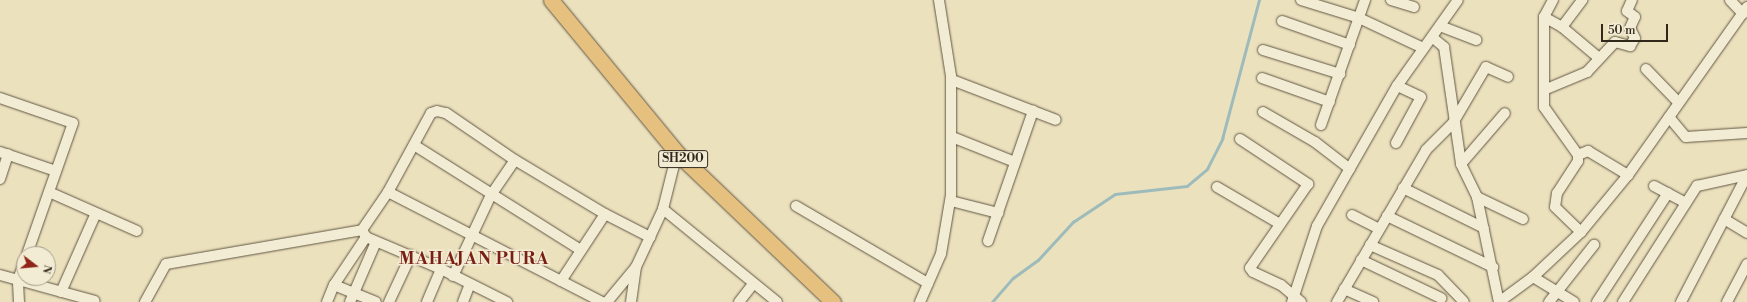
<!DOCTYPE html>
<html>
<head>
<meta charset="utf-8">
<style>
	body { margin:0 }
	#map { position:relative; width:1747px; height:302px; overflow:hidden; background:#ece1bd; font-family:"Libre Bodoni",serif }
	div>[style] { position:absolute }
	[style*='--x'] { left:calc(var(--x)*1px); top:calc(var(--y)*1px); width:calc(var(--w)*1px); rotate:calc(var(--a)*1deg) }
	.stream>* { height:2.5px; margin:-1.25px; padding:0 1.25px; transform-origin:1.25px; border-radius:1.25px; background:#9ebbbc }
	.roads { filter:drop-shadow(0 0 1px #605644) drop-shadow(0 0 1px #605644) }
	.street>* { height:10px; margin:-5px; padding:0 5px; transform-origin:5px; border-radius:5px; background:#f3ecd4 }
	.primary>* { height:15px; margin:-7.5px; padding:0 7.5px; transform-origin:7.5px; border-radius:7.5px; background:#e6c07e }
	span { translate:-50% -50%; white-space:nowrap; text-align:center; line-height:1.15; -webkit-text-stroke:3px #f3ecd4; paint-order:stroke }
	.shield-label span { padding:1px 3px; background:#f3ecd4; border:1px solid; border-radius:3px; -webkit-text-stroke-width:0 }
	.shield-label { font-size:12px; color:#32271b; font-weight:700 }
	.district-label { font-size:17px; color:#7a1f14; font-weight:700; letter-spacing:1px }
	.north { position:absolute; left:16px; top:246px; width:40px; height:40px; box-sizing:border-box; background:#f3ecd4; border:1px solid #a69d8a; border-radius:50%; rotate:106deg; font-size:11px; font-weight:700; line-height:16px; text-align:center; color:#32271b }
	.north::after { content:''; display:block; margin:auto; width:14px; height:18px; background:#8f2418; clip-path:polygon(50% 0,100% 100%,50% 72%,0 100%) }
	.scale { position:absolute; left:1601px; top:24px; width:67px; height:18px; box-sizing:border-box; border:2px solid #32271b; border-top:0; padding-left:5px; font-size:12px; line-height:14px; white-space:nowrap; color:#32271b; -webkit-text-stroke:3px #f3ecd4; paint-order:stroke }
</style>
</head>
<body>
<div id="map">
	<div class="stream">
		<i style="--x:992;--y:302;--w:32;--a:-49"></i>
		<i style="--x:1013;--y:278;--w:31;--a:-36"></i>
		<i style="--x:1038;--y:260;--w:52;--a:-47.4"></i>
		<i style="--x:1073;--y:222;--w:50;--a:-33.7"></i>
		<i style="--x:1115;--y:194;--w:72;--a:-6.3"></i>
		<i style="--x:1187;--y:186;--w:26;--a:-40"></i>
		<i style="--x:1207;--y:169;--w:34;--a:-63"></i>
		<i style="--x:1222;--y:139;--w:144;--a:-75.1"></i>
	</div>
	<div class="roads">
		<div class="street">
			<i style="--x:1301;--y:0;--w:61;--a:17.2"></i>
			<i style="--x:1359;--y:18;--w:71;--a:25.1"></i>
			<i style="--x:1391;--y:0;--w:24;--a:17"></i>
			<i style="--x:1553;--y:0;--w:19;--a:118"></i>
			<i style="--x:1544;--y:17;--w:90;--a:90"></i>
			<i style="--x:1544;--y:107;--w:59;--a:54.7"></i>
			<i style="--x:1578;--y:155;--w:6;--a:90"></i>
			<i style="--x:1578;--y:161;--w:38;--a:123"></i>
			<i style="--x:1557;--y:193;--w:14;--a:98"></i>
			<i style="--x:1555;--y:207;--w:36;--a:44"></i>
			<i style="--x:1730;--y:0;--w:19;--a:47"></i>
			<i style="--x:1544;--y:17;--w:21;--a:29"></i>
			<i style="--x:1562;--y:27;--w:48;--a:40"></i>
			<i style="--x:1282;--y:21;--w:72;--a:19.4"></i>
			<i style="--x:1440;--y:26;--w:39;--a:21"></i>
			<i style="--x:1562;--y:27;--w:34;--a:-53"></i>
			<i style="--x:1432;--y:37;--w:16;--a:40"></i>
			<i style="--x:1444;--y:47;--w:118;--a:81.7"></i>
			<i style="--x:1461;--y:164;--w:37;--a:64"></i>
			<i style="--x:1477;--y:197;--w:107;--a:78.2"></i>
			<i style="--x:1263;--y:50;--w:81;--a:17.3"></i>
			<i style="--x:1646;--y:69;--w:46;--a:45.9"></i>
			<i style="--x:1262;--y:78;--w:72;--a:19.4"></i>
			<i style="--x:952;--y:80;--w:111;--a:21"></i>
			<i style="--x:1544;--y:90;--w:47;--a:-22.7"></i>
			<i style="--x:1587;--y:72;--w:41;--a:-47"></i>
			<i style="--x:1615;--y:42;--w:16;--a:15"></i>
			<i style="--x:1630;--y:46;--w:9;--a:-58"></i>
			<i style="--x:1635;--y:38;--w:11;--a:-117"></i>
			<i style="--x:1630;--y:28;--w:12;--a:-66"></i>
			<i style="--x:1635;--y:17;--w:10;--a:-143"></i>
			<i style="--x:1627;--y:11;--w:12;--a:-66"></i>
			<i style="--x:0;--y:98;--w:77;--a:18.9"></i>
			<i style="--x:73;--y:123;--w:139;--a:109.3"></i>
			<i style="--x:1263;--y:112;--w:60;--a:30"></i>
			<i style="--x:1315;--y:142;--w:44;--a:37.6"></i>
			<i style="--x:1669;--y:117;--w:26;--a:50"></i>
			<i style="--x:1686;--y:137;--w:61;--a:-3.8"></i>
			<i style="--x:1321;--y:125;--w:133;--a:-70.6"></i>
			<i style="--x:952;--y:137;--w:68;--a:21.6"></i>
			<i style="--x:1240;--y:139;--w:82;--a:33.5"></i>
			<i style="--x:1308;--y:184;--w:102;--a:124.6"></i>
			<i style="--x:1250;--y:268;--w:5;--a:53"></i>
			<i style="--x:1253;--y:272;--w:31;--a:25"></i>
			<i style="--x:1281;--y:285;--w:26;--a:40"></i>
			<i style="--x:1396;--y:143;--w:52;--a:-61.5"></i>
			<i style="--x:1421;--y:97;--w:26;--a:-155"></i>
			<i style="--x:414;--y:145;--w:197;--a:32.2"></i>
			<i style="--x:0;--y:152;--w:59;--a:18.7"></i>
			<i style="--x:1578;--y:155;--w:11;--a:-22"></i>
			<i style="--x:1588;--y:151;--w:47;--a:31"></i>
			<i style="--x:1461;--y:164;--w:67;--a:-49.2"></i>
			<i style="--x:0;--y:179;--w:26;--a:-72"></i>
			<i style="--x:1654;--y:186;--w:36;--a:28"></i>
			<i style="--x:1217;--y:187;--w:73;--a:30.4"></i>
			<i style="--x:1403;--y:188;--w:90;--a:26.3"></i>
			<i style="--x:49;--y:192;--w:96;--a:23.9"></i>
			<i style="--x:388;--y:192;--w:241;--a:27.2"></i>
			<i style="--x:1477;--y:197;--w:51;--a:25.6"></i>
			<i style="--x:951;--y:201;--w:49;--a:14.3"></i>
			<i style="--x:796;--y:206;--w:153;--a:30.3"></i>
			<i style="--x:663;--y:209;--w:147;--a:39.2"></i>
			<i style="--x:1352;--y:215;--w:30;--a:27"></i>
			<i style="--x:1387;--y:216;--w:118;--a:25.7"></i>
			<i style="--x:1724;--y:219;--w:27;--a:31"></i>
			<i style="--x:366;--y:237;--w:82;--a:23.1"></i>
			<i style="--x:441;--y:269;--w:74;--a:26.6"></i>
			<i style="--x:988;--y:241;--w:138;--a:-70.9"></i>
			<i style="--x:1370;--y:245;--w:74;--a:23.8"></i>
			<i style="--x:1438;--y:275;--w:37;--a:46"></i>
			<i style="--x:1361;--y:260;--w:89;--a:25.4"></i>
			<i style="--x:0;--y:275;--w:98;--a:15.3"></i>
			<i style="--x:453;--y:276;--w:89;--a:-64.9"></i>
			<i style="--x:491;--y:195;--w:42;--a:-55.6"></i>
			<i style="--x:1533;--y:277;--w:48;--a:31.4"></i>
			<i style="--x:561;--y:281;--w:80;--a:-56.7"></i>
			<i style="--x:334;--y:285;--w:45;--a:22"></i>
			<i style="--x:1344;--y:289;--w:32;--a:24"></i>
			<i style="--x:61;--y:292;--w:86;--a:-66.1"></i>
			<i style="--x:19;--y:302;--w:22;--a:-93"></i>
			<i style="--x:18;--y:280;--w:18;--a:-71"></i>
			<i style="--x:145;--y:302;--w:43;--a:-61.1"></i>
			<i style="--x:166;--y:264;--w:199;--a:-9.8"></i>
			<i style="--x:327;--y:302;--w:18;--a:-68"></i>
			<i style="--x:334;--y:285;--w:58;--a:-56.3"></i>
			<i style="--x:366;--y:237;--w:8;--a:-120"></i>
			<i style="--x:362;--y:230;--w:46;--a:-55.6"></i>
			<i style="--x:388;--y:192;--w:90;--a:-61.4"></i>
			<i style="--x:431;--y:113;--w:6;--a:-18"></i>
			<i style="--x:437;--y:111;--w:9;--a:13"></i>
			<i style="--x:446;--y:113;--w:83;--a:34.3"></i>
			<i style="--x:515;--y:160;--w:105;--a:31"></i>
			<i style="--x:605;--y:214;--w:51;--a:27.1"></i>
			<i style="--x:350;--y:302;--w:65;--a:-66.6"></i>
			<i style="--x:389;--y:302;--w:52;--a:-64.9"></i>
			<i style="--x:427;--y:302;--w:36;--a:-67"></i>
			<i style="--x:463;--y:302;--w:19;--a:-69"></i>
			<i style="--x:607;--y:302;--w:45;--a:-50.4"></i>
			<i style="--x:636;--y:267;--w:64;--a:-65"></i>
			<i style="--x:663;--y:209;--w:58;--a:-76"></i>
			<i style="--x:631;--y:302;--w:35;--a:-82"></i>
			<i style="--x:739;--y:302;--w:23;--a:-52"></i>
			<i style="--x:920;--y:302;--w:52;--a:-66.4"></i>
			<i style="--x:941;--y:254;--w:60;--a:-80.4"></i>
			<i style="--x:951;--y:195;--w:119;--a:-90"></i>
			<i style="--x:951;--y:76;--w:77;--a:-99"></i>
			<i style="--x:1292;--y:302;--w:80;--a:-71.8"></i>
			<i style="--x:1317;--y:226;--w:161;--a:-60.3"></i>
			<i style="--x:1397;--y:86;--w:105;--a:-54.7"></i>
			<i style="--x:1337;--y:302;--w:176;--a:-59.6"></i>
			<i style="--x:1426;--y:150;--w:38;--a:-45"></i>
			<i style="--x:1453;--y:123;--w:65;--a:-59.5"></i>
			<i style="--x:1486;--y:67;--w:24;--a:24"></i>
			<i style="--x:1499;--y:302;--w:42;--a:-36.3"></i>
			<i style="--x:1533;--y:277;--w:66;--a:-43.2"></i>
			<i style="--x:1581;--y:232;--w:74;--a:-50.5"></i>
			<i style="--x:1628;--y:175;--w:206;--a:-54.7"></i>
			<i style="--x:1549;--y:302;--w:73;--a:-51.7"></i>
			<i style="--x:1597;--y:302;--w:130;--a:-56.9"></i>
			<i style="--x:1623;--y:302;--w:138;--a:-57.5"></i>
			<i style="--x:1697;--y:186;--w:51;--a:-12.4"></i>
			<i style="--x:1681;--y:302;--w:143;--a:-62.5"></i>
			<i style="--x:1727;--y:302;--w:43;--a:-62.2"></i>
		</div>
		<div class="primary">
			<i style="--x:551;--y:0;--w:198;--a:50.5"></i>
			<i style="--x:677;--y:153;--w:216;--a:43.7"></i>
		</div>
	</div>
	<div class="shield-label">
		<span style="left:683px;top:159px">SH200</span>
	</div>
	<div class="district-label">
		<span style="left:474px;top:260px">MAHAJAN PURA</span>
	</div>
	<div class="north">N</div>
	<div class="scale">50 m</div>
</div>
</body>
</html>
